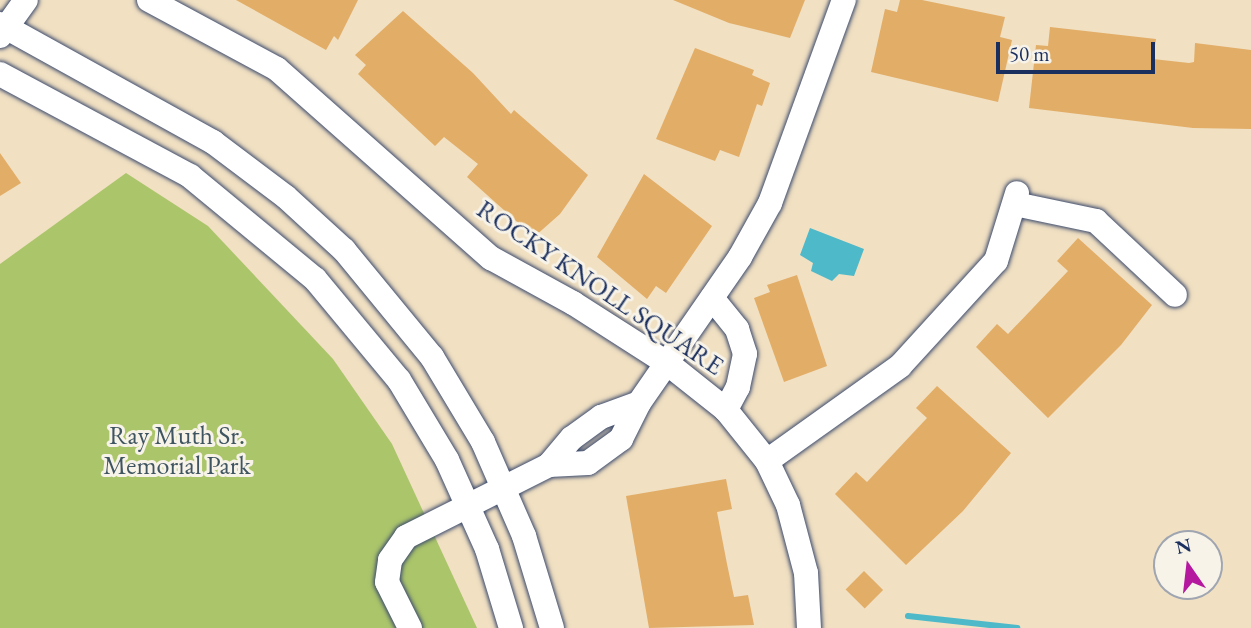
<!DOCTYPE html>
<html>
<head>
<meta charset="utf-8">
<style>
	body { margin:0 }
	#map { position:relative; width:1251px; height:628px; overflow:hidden; background:#f1e0c2; font-family:"EB Garamond",serif }
	div>[style] { position:absolute }
	[style*='--x'] { left:calc(var(--x)*1px); top:calc(var(--y)*1px); width:calc(var(--w)*1px); rotate:calc(var(--a)*1deg) }
	.green>* { inset:0; background:#abc56b }
	.water>* { inset:0; background:#4db9c9 }
	.stream>* { height:6px; margin:-3px; padding:0 3px; transform-origin:3px; border-radius:3px; background:#4db9c9 }
	.building>* { inset:0; background:#e2ad67; transform-origin:0 0 }
	.roads { filter:drop-shadow(0 0 2px #3b4a6d) drop-shadow(0 0 2px #3b4a6d) }
	.minor>* { height:24px; margin:-12px; padding:0 12px; transform-origin:12px; border-radius:12px; background:#fff }
	span { translate:-50% -50%; white-space:nowrap; text-align:center; line-height:1.15; -webkit-text-stroke:6px #f7f3e8; paint-order:stroke }
	.street-label { font-size:26px; color:#1b2f5e }
	.park-label { font-size:26px; color:#3f5461 }
	.north { position:absolute; left:1153px; top:530px; width:70px; height:70px; box-sizing:border-box; background:#f7f3e8; border:2px solid #9fa5b1; border-radius:50%; rotate:346deg; font-size:19px; font-weight:700; line-height:28px; text-align:center; color:#1b2f5e }
	.north::after { content:''; display:block; margin:auto; width:24px; height:32px; background:#b5179e; clip-path:polygon(50% 0,100% 100%,50% 72%,0 100%) }
	.scale { position:absolute; left:996px; top:42px; width:159px; height:32px; box-sizing:border-box; border:4px solid #1b2f5e; border-top:0; padding-left:9px; font-size:21px; line-height:24px; white-space:nowrap; color:#1b2f5e; -webkit-text-stroke:5px #f7f3e8; paint-order:stroke }
</style>
</head>
<body>
<div id="map">
	<div class="green">
		<i style="clip-path:polygon(126px 173px,208px 226px,333px 359px,392px 444px,477px 628px,0 628px,0 264px)"></i>
	</div>
	<div class="water">
		<i style="clip-path:polygon(810px 228px,864px 249px,854px 276px,839px 274px,832px 281px,811px 271px,813px 263px,800px 255px)"></i>
	</div>
	<div class="stream">
		<i style="--x:908;--y:616;--w:110;--a:6.3"></i>
	</div>
	<div class="building">
		<i style="clip-path:polygon(236px 0,358px 0,338px 40px,334px 36px,326px 50px)"></i>
		<i style="clip-path:polygon(673px 0,805px 0,790px 38px,729px 23px)"></i>
		<i style="clip-path:polygon(900px 0,922px 0,1005px 17px,1000px 37px,1012px 40px,998px 102px,871px 72px,885px 9px,897px 12px)"></i>
		<i style="clip-path:polygon(403px 11px,473px 73px,511px 114px,514px 110px,588px 175px,560px 214px,534px 237px,467px 177px,478px 164px,444px 137px,435px 146px,358px 74px,366px 65px,355px 55px)"></i>
		<i style="clip-path:polygon(1050px 27px,1156px 39px,1153px 59px,1189px 63px,1194px 62px,1195px 43px,1251px 50px,1251px 129px,1193px 128px,1029px 108px,1036px 45px,1048px 46px)"></i>
		<i style="clip-path:polygon(695px 48px,754px 70px,752px 75px,770px 83px,762px 106px,757px 104px,739px 157px,720px 150px,715px 161px,656px 139px)"></i>
		<i style="clip-path:polygon(0 153px,21px 183px,0 196px)"></i>
		<i style="clip-path:polygon(644px 174px,712px 226px,666px 293px,656px 286px,647px 299px,597px 257px)"></i>
		<i style="clip-path:polygon(1078px 238px,1152px 305px,1121px 345px,1048px 418px,976px 347px,997px 324px,1008px 334px,1032px 309px,1068px 271px,1057px 261px)"></i>
		<i style="clip-path:polygon(797px 275px,827px 366px,784px 382px,754px 298px,770px 292px,767px 285px)"></i>
		<i style="clip-path:polygon(937px 386px,1011px 453px,963px 511px,906px 565px,835px 494px,856px 472px,867px 482px,927px 418px,916px 408px)"></i>
		<i style="clip-path:polygon(726px 479px,732px 509px,717px 512px,727px 564px,734px 597px,748px 595px,754px 625px,649px 628px,626px 496px)"></i>
		<i style="left:864px;top:571px;width:27px;height:26px;rotate:45deg"></i>
	</div>
	<div class="roads">
		<div class="minor">
			<i style="--x:149;--y:0;--w:145;--a:28.3"></i>
			<i style="--x:277;--y:69;--w:286;--a:41.5"></i>
			<i style="--x:491;--y:258;--w:94;--a:28.8"></i>
			<i style="--x:573;--y:303;--w:112;--a:32.6"></i>
			<i style="--x:667;--y:363;--w:75;--a:38.5"></i>
			<i style="--x:726;--y:410;--w:65;--a:51.2"></i>
			<i style="--x:767;--y:461;--w:49;--a:64.5"></i>
			<i style="--x:788;--y:505;--w:70;--a:75.2"></i>
			<i style="--x:806;--y:573;--w:55;--a:86.9"></i>
			<i style="--x:0;--y:24;--w:244;--a:29"></i>
			<i style="--x:213;--y:142;--w:91;--a:37"></i>
			<i style="--x:286;--y:197;--w:79;--a:42.4"></i>
			<i style="--x:344;--y:250;--w:139;--a:50.6"></i>
			<i style="--x:432;--y:357;--w:99;--a:59"></i>
			<i style="--x:483;--y:442;--w:103;--a:66.4"></i>
			<i style="--x:524;--y:536;--w:96;--a:73.1"></i>
			<i style="--x:0;--y:36;--w:44;--a:-54.2"></i>
			<i style="--x:0;--y:74;--w:216;--a:28.2"></i>
			<i style="--x:190;--y:176;--w:162;--a:39.5"></i>
			<i style="--x:315;--y:279;--w:131;--a:50.3"></i>
			<i style="--x:399;--y:380;--w:93;--a:59"></i>
			<i style="--x:447;--y:460;--w:98;--a:65.8"></i>
			<i style="--x:487;--y:549;--w:83;--a:73.1"></i>
			<i style="--x:1015;--y:204;--w:83;--a:11.9"></i>
			<i style="--x:1096;--y:221;--w:108;--a:43.1"></i>
			<i style="--x:712;--y:298;--w:40;--a:51"></i>
			<i style="--x:737;--y:329;--w:26;--a:72"></i>
			<i style="--x:745;--y:354;--w:34;--a:102"></i>
			<i style="--x:738;--y:387;--w:26;--a:118"></i>
			<i style="--x:767;--y:461;--w:163;--a:-35.5"></i>
			<i style="--x:900;--y:366;--w:142;--a:-47.6"></i>
			<i style="--x:996;--y:261;--w:71;--a:-72.8"></i>
			<i style="--x:549;--y:465;--w:35;--a:-50"></i>
			<i style="--x:572;--y:438;--w:36;--a:-36"></i>
			<i style="--x:601;--y:417;--w:40;--a:-20.2"></i>
			<i style="--x:410;--y:628;--w:51;--a:-116.6"></i>
			<i style="--x:387;--y:582;--w:22;--a:-82"></i>
			<i style="--x:390;--y:560;--w:28;--a:-55"></i>
			<i style="--x:406;--y:537;--w:160;--a:-26.7"></i>
			<i style="--x:549;--y:465;--w:39;--a:-3"></i>
			<i style="--x:588;--y:463;--w:41;--a:-36"></i>
			<i style="--x:621;--y:439;--w:40;--a:-63.4"></i>
			<i style="--x:639;--y:403;--w:178;--a:-55.3"></i>
			<i style="--x:740;--y:257;--w:62;--a:-60.9"></i>
			<i style="--x:770;--y:203;--w:216;--a:-70"></i>
		</div>
	</div>
	<div class="street-label">
		<span style="left:600px;top:288px;rotate:34deg">ROCKY KNOLL SQUARE</span>
	</div>
	<div class="park-label">
		<span style="left:177px;top:451px">Ray Muth Sr.<br>Memorial Park</span>
	</div>
	<div class="north">N</div>
	<div class="scale">50 m</div>
</div>
</body>
</html>
